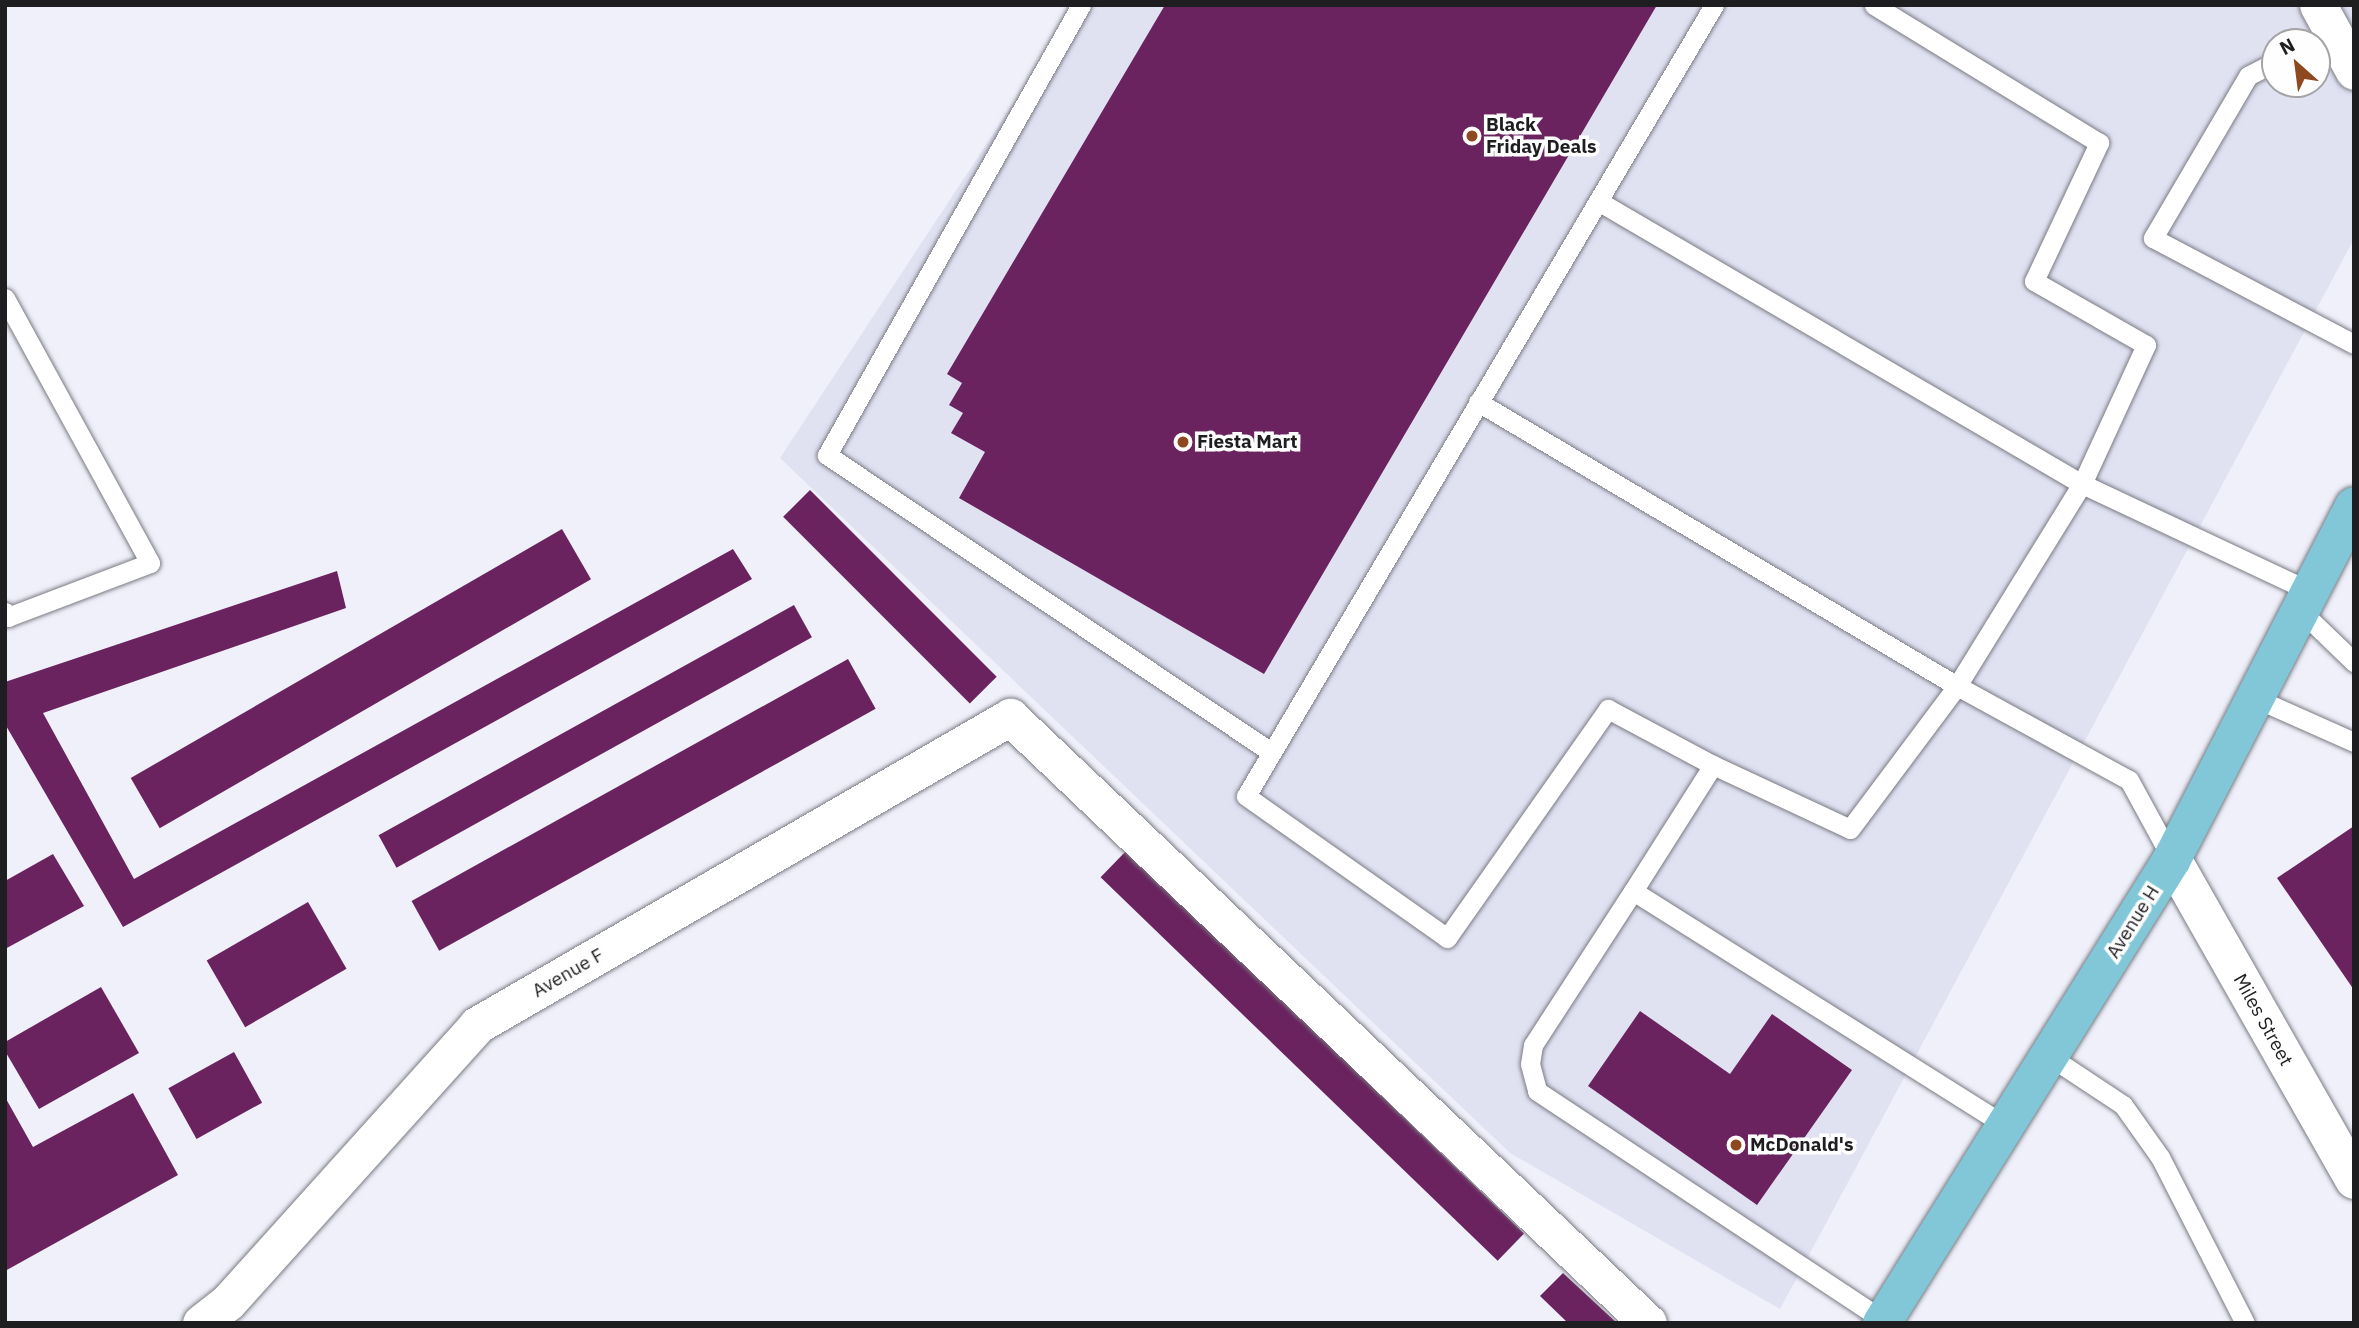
<!DOCTYPE html>
<html>
<head>
<meta charset="utf-8">
<style>
	body { margin:0 }
	#map { position:relative; width:2359px; height:1328px; overflow:hidden; background:#eff0f9; font-family:"IBM Plex Sans",sans-serif }
	div>[style] { position:absolute }
	[style*='--x'] { left:calc(var(--x)*1px); top:calc(var(--y)*1px); width:calc(var(--w)*1px); rotate:calc(var(--a)*1deg) }
	.built>* { inset:0; background:#e0e2f2 }
	.building>* { inset:0; background:#6a235e; transform-origin:0 0 }
	.roads { filter:drop-shadow(0 0 2px #7a7b83) drop-shadow(0 0 2px #7a7b83) }
	.service>* { height:19px; margin:-9.5px; padding:0 9.5px; transform-origin:9.5px; border-radius:9.5px; background:#fff }
	.minor>* { height:37px; margin:-18.5px; padding:0 18.5px; transform-origin:18.5px; border-radius:18.5px; background:#fff }
	.tertiary>* { height:38px; margin:-19px; padding:0 19px; transform-origin:19px; border-radius:19px; background:#fff }
	.primary>* { height:38px; margin:-19px; padding:0 19px; transform-origin:19px; border-radius:19px; background:#82c7d7 }
	.dots>* { width:19px; height:19px; translate:-50% -50%; box-sizing:border-box; border:4px solid #fefefe; border-radius:50% }
	span { translate:-50% -50%; white-space:nowrap; text-align:center; line-height:1.15; -webkit-text-stroke:7px #fefefe; paint-order:stroke }
	.poi-label { font-size:19px; color:#1e1e21; font-weight:700 }
	.left { translate:0 -50%; text-align:left }
	.street-label { font-size:19px; color:#1e1e21 }
	.frame { position:absolute; inset:0; border:7px solid #1e1e21; pointer-events:none }
	.north { position:absolute; left:2261px; top:28px; width:70px; height:70px; box-sizing:border-box; background:#fefefe; border:2px solid #a4a4a6; border-radius:50%; rotate:332deg; font-size:19px; font-weight:700; line-height:28px; text-align:center; color:#1e1e21 }
	.north::after { content:''; display:block; margin:auto; width:24px; height:32px; background:#8f4921; clip-path:polygon(50% 0,100% 100%,50% 72%,0 100%) }
</style>
</head>
<body>
<div id="map">
	<div class="built">
		<i style="clip-path:polygon(evenodd,1078px 5px,2354px 5px,2354px 239px,1780px 1309px,1510px 1153px,780px 458px,1078px 5px,2275px 42px,2317px 42px,2317px 84px,2275px 84px,2275px 42px)"></i>
	</div>
	<div class="building">
		<i style="clip-path:polygon(1165px 5px,1657px 5px,1264px 674px,959px 498px,985px 452px,951px 433px,963px 413px,949px 405px,962px 383px,947px 374px)"></i>
		<i style="left:810px;top:490px;width:264px;height:38px;rotate:45deg"></i>
		<i style="left:562px;top:529px;width:58px;height:498px;rotate:60deg"></i>
		<i style="clip-path:polygon(733px 549px,752px 579px,123px 927px,5px 724px,5px 682px,337px 571px,346px 608px,43px 713px,134px 879px)"></i>
		<i style="left:794px;top:605px;width:37px;height:475px;rotate:61deg"></i>
		<i style="left:848px;top:659px;width:57px;height:499px;rotate:61deg"></i>
		<i style="clip-path:polygon(2354px 826px,2354px 990px,2277px 878px)"></i>
		<i style="left:1127px;top:850px;width:552px;height:38px;rotate:44deg"></i>
		<i style="clip-path:polygon(53px 854px,84px 906px,5px 949px,5px 881px)"></i>
		<i style="left:308px;top:902px;width:77px;height:117px;rotate:60deg"></i>
		<i style="clip-path:polygon(101px 987px,139px 1053px,39px 1109px,5px 1051px,5px 1042px)"></i>
		<i style="clip-path:polygon(1640px 1011px,1730px 1074px,1772px 1014px,1852px 1070px,1757px 1205px,1588px 1086px)"></i>
		<i style="left:234px;top:1052px;width:58px;height:75px;rotate:61deg"></i>
		<i style="clip-path:polygon(133px 1093px,178px 1175px,5px 1271px,5px 1097px,33px 1147px)"></i>
		<i style="clip-path:polygon(1563px 1273px,1617px 1323px,1568px 1323px,1540px 1296px)"></i>
	</div>
	<div class="roads">
		<div class="service">
			<i style="--x:1081;--y:5;--w:517;--a:119.44"></i>
			<i style="--x:827;--y:455;--w:534;--a:33.78"></i>
			<i style="--x:1714;--y:5;--w:919;--a:120.61"></i>
			<i style="--x:1246;--y:796;--w:246;--a:35.2"></i>
			<i style="--x:1447;--y:938;--w:280;--a:-54.9"></i>
			<i style="--x:1608;--y:709;--w:119;--a:28.1"></i>
			<i style="--x:1713;--y:765;--w:151;--a:25"></i>
			<i style="--x:1850;--y:829;--w:179;--a:-53.2"></i>
			<i style="--x:1957;--y:686;--w:238;--a:-58.3"></i>
			<i style="--x:2082;--y:484;--w:153;--a:-65.3"></i>
			<i style="--x:2146;--y:345;--w:129;--a:-150.3"></i>
			<i style="--x:2034;--y:281;--w:153;--a:-64.8"></i>
			<i style="--x:2099;--y:143;--w:264;--a:-148.5"></i>
			<i style="--x:2275;--y:62;--w:30;--a:153"></i>
			<i style="--x:2248;--y:76;--w:188;--a:120.4"></i>
			<i style="--x:2153;--y:238;--w:227;--a:27.8"></i>
			<i style="--x:1598;--y:201;--w:561;--a:30.32"></i>
			<i style="--x:2082;--y:484;--w:254;--a:25.2"></i>
			<i style="--x:5;--y:298;--w:302;--a:61.3"></i>
			<i style="--x:150;--y:563;--w:152;--a:159.2"></i>
			<i style="--x:8;--y:617;--w:6;--a:-121"></i>
			<i style="--x:1478;--y:402;--w:557;--a:30.66"></i>
			<i style="--x:1957;--y:686;--w:196;--a:28.7"></i>
			<i style="--x:2129;--y:780;--w:90;--a:61.4"></i>
			<i style="--x:2301;--y:611;--w:74;--a:43.9"></i>
			<i style="--x:2255;--y:698;--w:108;--a:24"></i>
			<i style="--x:1713;--y:765;--w:149;--a:122.4"></i>
			<i style="--x:1633;--y:891;--w:441;--a:32.2"></i>
			<i style="--x:1633;--y:891;--w:184;--a:123"></i>
			<i style="--x:1533;--y:1045;--w:19;--a:99"></i>
			<i style="--x:1530;--y:1064;--w:28;--a:75"></i>
			<i style="--x:1537;--y:1091;--w:416;--a:33.5"></i>
			<i style="--x:2049;--y:1056;--w:89;--a:33.5"></i>
			<i style="--x:2123;--y:1105;--w:64;--a:54.6"></i>
			<i style="--x:2160;--y:1157;--w:186;--a:62.9"></i>
		</div>
		<div class="minor">
			<i style="--x:2318;--y:5;--w:75;--a:61.4"></i>
			<i style="--x:201;--y:1323;--w:34;--a:-38"></i>
			<i style="--x:228;--y:1302;--w:372;--a:-48"></i>
			<i style="--x:477;--y:1025;--w:616;--a:-30.02"></i>
			<i style="--x:1010;--y:717;--w:880;--a:43.53"></i>
		</div>
		<div class="tertiary">
			<i style="--x:2172;--y:859;--w:369;--a:60.4"></i>
		</div>
		<div class="primary">
			<i style="--x:1882;--y:1323;--w:547;--a:-57.99"></i>
			<i style="--x:2172;--y:859;--w:397;--a:-62.7"></i>
		</div>
	</div>
	<div class="dots">
		<i style="left:1472px;top:136px;background:#8f4921"></i>
		<i style="left:1183px;top:442px;background:#8f4921"></i>
		<i style="left:1736px;top:1145px;background:#8f4921"></i>
	</div>
	<div class="poi-label">
		<span class="left" style="left:1486px;top:136px">Black<br>Friday Deals</span>
		<span class="left" style="left:1197px;top:442px">Fiesta Mart</span>
		<span class="left" style="left:1750px;top:1145px">McDonald's</span>
	</div>
	<div class="street-label">
		<span style="left:2133px;top:922px;rotate:-58deg">Avenue H</span>
		<span style="left:568px;top:973px;rotate:-30deg">Avenue F</span>
		<span style="left:2263px;top:1020px;rotate:61deg">Miles Street</span>
	</div>
	<div class="frame"></div>
	<div class="north">N</div>
</div>
</body>
</html>
